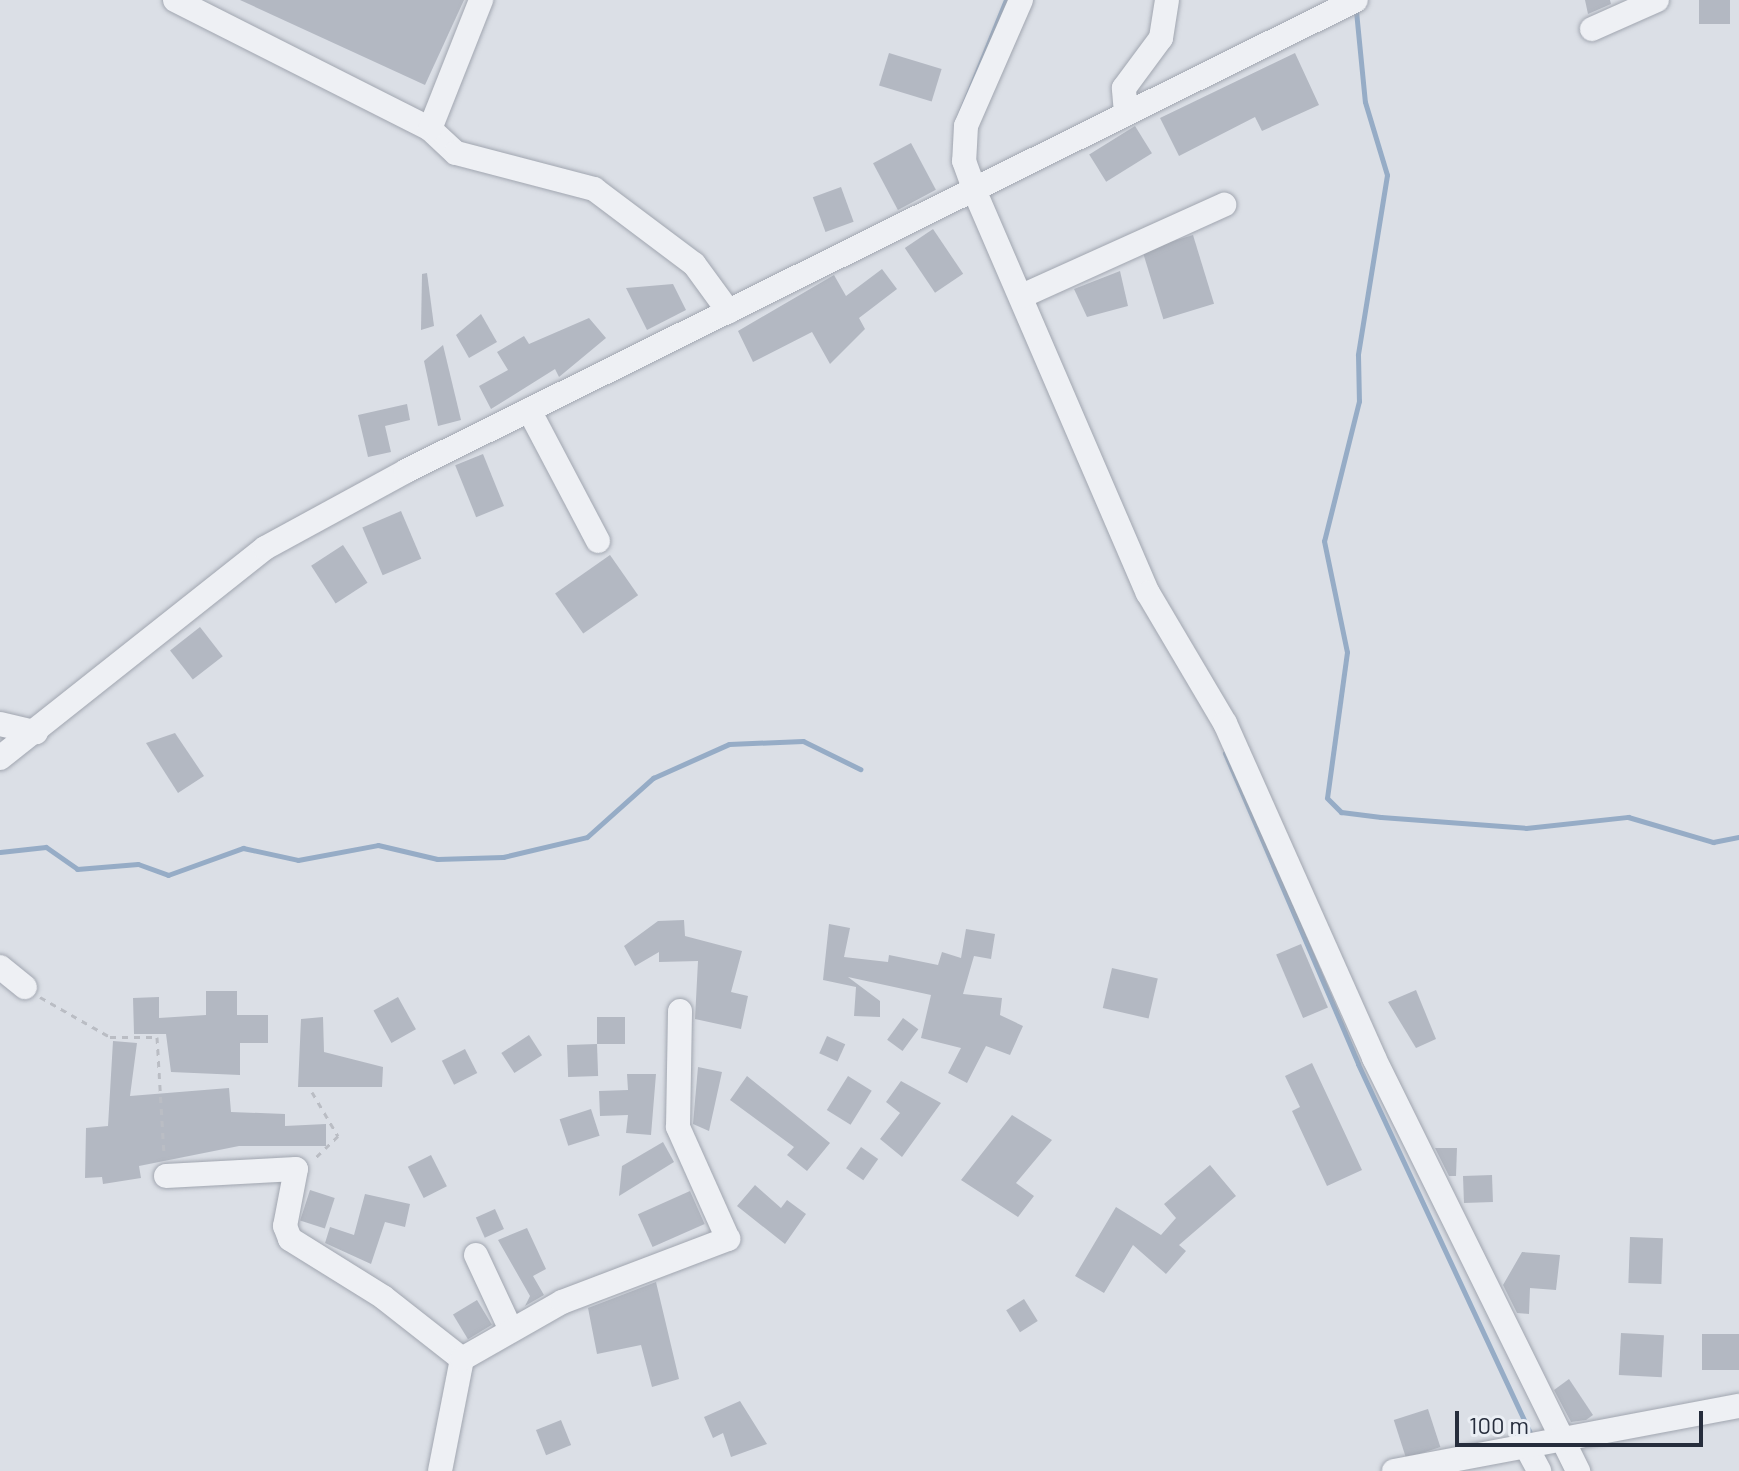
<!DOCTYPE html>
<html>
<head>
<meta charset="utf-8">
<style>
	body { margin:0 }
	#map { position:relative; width:1739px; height:1471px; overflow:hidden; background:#dbdfe6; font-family:Barlow,sans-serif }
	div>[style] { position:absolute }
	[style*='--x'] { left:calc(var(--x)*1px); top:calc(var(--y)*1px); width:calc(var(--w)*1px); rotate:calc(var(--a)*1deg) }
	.stream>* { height:5px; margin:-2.5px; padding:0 2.5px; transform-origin:2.5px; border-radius:2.5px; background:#96acc6 }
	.building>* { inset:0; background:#b3b8c2; transform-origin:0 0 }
	.path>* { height:3px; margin-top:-1.5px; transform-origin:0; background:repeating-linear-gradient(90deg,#babdc4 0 6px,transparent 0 12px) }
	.roads { filter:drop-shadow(0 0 2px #a1a6b0) drop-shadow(0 0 2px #a1a6b0) }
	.minor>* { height:24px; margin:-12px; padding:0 12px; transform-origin:12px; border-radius:12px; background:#eef0f4 }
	span { translate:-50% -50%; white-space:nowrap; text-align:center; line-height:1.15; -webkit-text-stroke:6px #eaeef4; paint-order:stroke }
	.scale { position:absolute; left:1455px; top:1411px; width:248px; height:36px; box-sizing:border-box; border:4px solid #262d3c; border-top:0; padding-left:10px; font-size:24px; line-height:28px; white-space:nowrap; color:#262d3c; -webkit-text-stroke:6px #eaeef4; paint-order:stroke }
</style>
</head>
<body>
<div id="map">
	<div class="stream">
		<i style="--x:1356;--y:11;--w:91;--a:84.4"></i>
		<i style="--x:1365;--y:102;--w:76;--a:73.2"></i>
		<i style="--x:1387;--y:175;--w:182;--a:99.2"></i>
		<i style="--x:1358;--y:355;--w:46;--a:88.8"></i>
		<i style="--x:1359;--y:401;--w:144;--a:104"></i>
		<i style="--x:1324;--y:541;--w:113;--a:78.3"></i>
		<i style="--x:1347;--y:652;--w:147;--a:97.8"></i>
		<i style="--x:1327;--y:798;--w:20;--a:45"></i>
		<i style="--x:1341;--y:812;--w:40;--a:7.1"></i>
		<i style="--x:1381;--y:817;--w:145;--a:4.3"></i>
		<i style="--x:1526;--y:828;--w:103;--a:-6.2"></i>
		<i style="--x:1628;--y:817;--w:89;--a:16.4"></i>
		<i style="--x:1713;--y:842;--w:26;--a:-11"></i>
		<i style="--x:957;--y:121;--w:131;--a:-68"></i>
		<i style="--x:1225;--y:753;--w:338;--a:66.8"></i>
		<i style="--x:1358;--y:1064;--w:412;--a:65"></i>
		<i style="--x:0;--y:852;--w:46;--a:-6.2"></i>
		<i style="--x:46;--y:847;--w:38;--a:35"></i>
		<i style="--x:77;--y:869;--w:61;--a:-4.7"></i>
		<i style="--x:138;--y:864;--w:32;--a:20"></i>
		<i style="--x:168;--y:875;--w:80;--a:-19.8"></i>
		<i style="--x:243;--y:848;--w:56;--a:12.3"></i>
		<i style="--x:298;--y:860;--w:81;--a:-10.6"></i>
		<i style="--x:378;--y:845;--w:61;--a:13.3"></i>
		<i style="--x:437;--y:859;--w:66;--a:-1.7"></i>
		<i style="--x:503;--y:857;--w:86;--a:-13.4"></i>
		<i style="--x:587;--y:837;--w:89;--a:-41.8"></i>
		<i style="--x:653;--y:778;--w:83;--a:-24.1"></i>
		<i style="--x:729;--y:744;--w:74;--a:-2.3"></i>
		<i style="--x:803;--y:741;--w:64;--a:26.2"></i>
	</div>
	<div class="building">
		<i style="clip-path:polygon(240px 0,464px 0,425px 85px)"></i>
		<i style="clip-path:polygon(1585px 0,1610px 0,1611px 4px,1588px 14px)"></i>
		<i style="left:1699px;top:0;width:31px;height:24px"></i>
		<i style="left:889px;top:53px;width:55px;height:34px;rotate:17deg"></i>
		<i style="clip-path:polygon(1295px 53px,1319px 105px,1262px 131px,1255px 117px,1179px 156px,1160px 118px)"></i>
		<i style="left:1135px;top:126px;width:32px;height:54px;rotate:58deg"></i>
		<i style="left:911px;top:143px;width:53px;height:43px;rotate:62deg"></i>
		<i style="left:841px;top:187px;width:37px;height:30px;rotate:70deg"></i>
		<i style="left:933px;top:229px;width:54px;height:34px;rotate:56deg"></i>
		<i style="left:1193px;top:235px;width:72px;height:53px;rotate:73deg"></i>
		<i style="clip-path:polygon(882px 269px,897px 289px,859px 318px,865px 329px,830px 364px,812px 332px,753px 362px,738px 331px,834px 275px,846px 296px)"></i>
		<i style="clip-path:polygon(1120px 271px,1128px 306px,1087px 317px,1074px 289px)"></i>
		<i style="clip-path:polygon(427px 273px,434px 326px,421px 330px,422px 274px)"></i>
		<i style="clip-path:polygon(673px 284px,686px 310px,647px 330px,626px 288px)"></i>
		<i style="clip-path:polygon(481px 314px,497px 342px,469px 358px,456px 335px)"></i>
		<i style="clip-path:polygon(589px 318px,606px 338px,559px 377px,555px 369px,491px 409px,479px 386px,508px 370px,497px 352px,524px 336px,529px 344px)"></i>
		<i style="clip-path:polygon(443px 345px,461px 420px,438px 426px,424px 361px)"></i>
		<i style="clip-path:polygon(407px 404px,410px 420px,385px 426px,391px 452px,368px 457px,358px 415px)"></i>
		<i style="left:483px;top:454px;width:56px;height:30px;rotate:68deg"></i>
		<i style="left:401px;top:511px;width:52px;height:42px;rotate:67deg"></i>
		<i style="left:343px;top:545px;width:45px;height:38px;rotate:57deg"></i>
		<i style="left:610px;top:555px;width:49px;height:67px;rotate:55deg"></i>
		<i style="left:200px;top:627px;width:37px;height:38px;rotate:52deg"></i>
		<i style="clip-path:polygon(175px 733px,204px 776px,178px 793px,146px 743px)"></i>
		<i style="clip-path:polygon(684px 920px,685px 936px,742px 951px,731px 992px,748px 996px,741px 1029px,695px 1019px,698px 961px,659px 962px,659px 952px,635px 966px,624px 946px,658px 921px)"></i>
		<i style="clip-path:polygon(829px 924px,850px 928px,844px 957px,888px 962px,889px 955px,938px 965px,942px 952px,961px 958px,966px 929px,995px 934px,991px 959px,974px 956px,963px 994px,1002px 998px,1000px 1015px,1023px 1026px,1010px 1055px,986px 1046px,967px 1083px,948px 1073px,961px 1048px,921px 1038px,931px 995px,848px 977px,880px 1001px,880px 1017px,854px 1016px,856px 987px,823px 980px)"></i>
		<i style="left:1301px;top:944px;width:69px;height:27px;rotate:67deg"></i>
		<i style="left:1112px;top:968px;width:47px;height:41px;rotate:13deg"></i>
		<i style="clip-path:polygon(1416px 990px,1436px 1039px,1416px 1048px,1388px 1002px)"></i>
		<i style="clip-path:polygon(206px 991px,237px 991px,237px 1015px,268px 1015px,268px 1043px,240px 1043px,240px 1075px,171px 1072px,166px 1034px,134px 1034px,133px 998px,159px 997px,159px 1018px,206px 1015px)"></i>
		<i style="left:398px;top:997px;width:37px;height:28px;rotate:61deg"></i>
		<i style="clip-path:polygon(323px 1017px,324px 1052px,383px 1067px,382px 1087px,298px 1087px,301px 1019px)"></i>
		<i style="left:597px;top:1017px;width:28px;height:27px"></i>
		<i style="left:903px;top:1018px;width:19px;height:27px;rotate:36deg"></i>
		<i style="left:529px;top:1035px;width:24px;height:33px;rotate:57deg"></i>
		<i style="left:827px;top:1036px;width:20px;height:19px;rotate:24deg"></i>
		<i style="clip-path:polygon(113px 1041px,137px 1043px,130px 1096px,229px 1088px,231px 1112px,285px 1114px,285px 1126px,326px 1124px,326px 1146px,239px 1146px,139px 1166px,141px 1178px,103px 1184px,102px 1177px,85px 1178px,86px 1128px,108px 1126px)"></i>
		<i style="left:597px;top:1044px;width:32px;height:30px;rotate:88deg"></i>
		<i style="left:465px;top:1049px;width:27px;height:26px;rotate:63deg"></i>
		<i style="clip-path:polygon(1312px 1063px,1362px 1170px,1327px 1186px,1292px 1111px,1300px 1107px,1285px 1076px)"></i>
		<i style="clip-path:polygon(698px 1067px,722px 1072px,709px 1131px,693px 1124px)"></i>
		<i style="clip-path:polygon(627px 1074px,656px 1074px,651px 1135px,626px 1133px,628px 1115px,600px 1116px,599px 1091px,628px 1090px)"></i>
		<i style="clip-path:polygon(747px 1076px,830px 1143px,807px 1171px,787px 1155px,794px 1147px,730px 1100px)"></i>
		<i style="left:848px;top:1076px;width:28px;height:40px;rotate:32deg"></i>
		<i style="clip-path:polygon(901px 1081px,941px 1103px,902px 1157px,880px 1139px,900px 1113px,886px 1102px)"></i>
		<i style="left:591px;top:1109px;width:28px;height:33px;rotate:72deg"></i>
		<i style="clip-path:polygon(1012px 1115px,1052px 1140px,1016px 1183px,1034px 1196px,1018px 1217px,961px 1180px)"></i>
		<i style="clip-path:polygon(663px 1142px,674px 1162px,619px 1196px,622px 1166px)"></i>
		<i style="left:861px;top:1147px;width:21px;height:26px;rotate:35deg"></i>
		<i style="clip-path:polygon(1435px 1148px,1457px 1148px,1456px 1176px,1449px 1176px)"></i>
		<i style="left:431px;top:1155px;width:35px;height:26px;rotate:63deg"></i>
		<i style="clip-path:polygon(1210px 1165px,1236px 1196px,1179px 1245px,1186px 1251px,1166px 1274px,1133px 1245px,1104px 1293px,1075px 1276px,1116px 1207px,1161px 1235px,1176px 1218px,1164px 1204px)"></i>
		<i style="left:1492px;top:1175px;width:27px;height:29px;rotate:88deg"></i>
		<i style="clip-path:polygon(755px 1185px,781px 1208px,787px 1200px,806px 1214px,785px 1244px,737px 1206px)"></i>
		<i style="left:310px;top:1190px;width:26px;height:32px;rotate:18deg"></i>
		<i style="left:690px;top:1191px;width:36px;height:57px;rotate:66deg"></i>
		<i style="clip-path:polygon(365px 1194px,410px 1204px,405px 1227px,385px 1222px,371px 1264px,325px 1243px,330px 1227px,354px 1235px)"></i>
		<i style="left:495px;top:1209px;width:22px;height:21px;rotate:66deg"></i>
		<i style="clip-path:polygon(527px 1228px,546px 1269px,533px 1276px,544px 1295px,525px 1306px,530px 1296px,498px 1240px)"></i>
		<i style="left:1630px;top:1237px;width:33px;height:46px;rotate:2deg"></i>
		<i style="clip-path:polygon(1522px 1252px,1560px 1255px,1556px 1290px,1530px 1288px,1529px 1314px,1517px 1313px,1503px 1285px)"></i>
		<i style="clip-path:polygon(656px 1282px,679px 1379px,652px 1387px,641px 1345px,597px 1354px,588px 1308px)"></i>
		<i style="left:1024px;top:1299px;width:26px;height:21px;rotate:58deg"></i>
		<i style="left:477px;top:1300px;width:29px;height:28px;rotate:59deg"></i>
		<i style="left:1621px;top:1333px;width:43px;height:42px;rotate:3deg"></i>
		<i style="left:1702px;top:1334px;width:37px;height:36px"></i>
		<i style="clip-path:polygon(1569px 1379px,1593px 1415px,1586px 1420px,1571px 1422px,1554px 1390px)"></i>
		<i style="clip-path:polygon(740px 1401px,767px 1444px,731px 1457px,723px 1433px,713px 1438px,704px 1417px)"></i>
		<i style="left:1428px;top:1409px;width:40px;height:36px;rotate:72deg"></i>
		<i style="left:561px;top:1420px;width:27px;height:27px;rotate:68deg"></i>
	</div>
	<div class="path">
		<i style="--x:40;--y:997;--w:81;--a:29.7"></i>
		<i style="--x:110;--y:1037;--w:47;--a:0"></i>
		<i style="--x:157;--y:1037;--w:119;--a:86.6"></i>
		<i style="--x:312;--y:1092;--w:51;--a:59.4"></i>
		<i style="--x:338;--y:1136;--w:33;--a:136"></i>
	</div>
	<div class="roads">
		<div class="minor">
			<i style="--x:175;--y:0;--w:286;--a:26.8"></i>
			<i style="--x:430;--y:129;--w:35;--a:43"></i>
			<i style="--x:456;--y:153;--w:143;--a:14.6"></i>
			<i style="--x:594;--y:189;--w:125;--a:36.9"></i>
			<i style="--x:694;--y:264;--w:59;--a:53.9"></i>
			<i style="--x:1021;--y:0;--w:137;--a:113.6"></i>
			<i style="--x:966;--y:126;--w:35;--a:93"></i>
			<i style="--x:964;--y:161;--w:33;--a:70"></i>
			<i style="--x:975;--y:192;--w:437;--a:66.7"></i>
			<i style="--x:1148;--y:593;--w:151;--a:59.4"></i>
			<i style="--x:1225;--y:723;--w:367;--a:66"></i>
			<i style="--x:1374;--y:1058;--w:461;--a:63.7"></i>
			<i style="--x:1592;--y:29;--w:71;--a:-24"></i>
			<i style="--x:1126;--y:113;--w:25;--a:-95"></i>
			<i style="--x:1124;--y:88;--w:62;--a:-53.5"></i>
			<i style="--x:1161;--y:38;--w:38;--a:-81"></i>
			<i style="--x:430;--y:129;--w:139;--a:-68.4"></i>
			<i style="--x:1022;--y:296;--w:222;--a:-24.3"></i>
			<i style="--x:529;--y:410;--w:148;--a:62.2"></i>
			<i style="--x:0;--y:724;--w:37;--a:13"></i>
			<i style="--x:0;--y:758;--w:338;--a:-38.4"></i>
			<i style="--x:265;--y:548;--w:161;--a:-28.6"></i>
			<i style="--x:406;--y:471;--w:1060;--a:-26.37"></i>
			<i style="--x:0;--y:967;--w:32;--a:39"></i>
			<i style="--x:166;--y:1176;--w:130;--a:-3.1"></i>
			<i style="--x:296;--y:1169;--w:58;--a:100.9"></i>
			<i style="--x:285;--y:1226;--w:14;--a:69"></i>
			<i style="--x:290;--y:1239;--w:110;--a:31.9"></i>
			<i style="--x:383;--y:1297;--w:100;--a:38.1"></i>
			<i style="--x:476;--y:1255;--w:81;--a:65"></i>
			<i style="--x:1527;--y:1448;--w:26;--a:62"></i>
			<i style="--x:440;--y:1471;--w:114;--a:-78.9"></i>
			<i style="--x:462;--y:1359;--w:115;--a:-29.7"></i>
			<i style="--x:562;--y:1302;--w:178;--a:-20.8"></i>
			<i style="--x:728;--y:1239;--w:123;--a:-114.1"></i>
			<i style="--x:678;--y:1127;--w:116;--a:-89"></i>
			<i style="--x:1394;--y:1471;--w:351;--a:-10.7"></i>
		</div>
	</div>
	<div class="scale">100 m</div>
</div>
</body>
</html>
